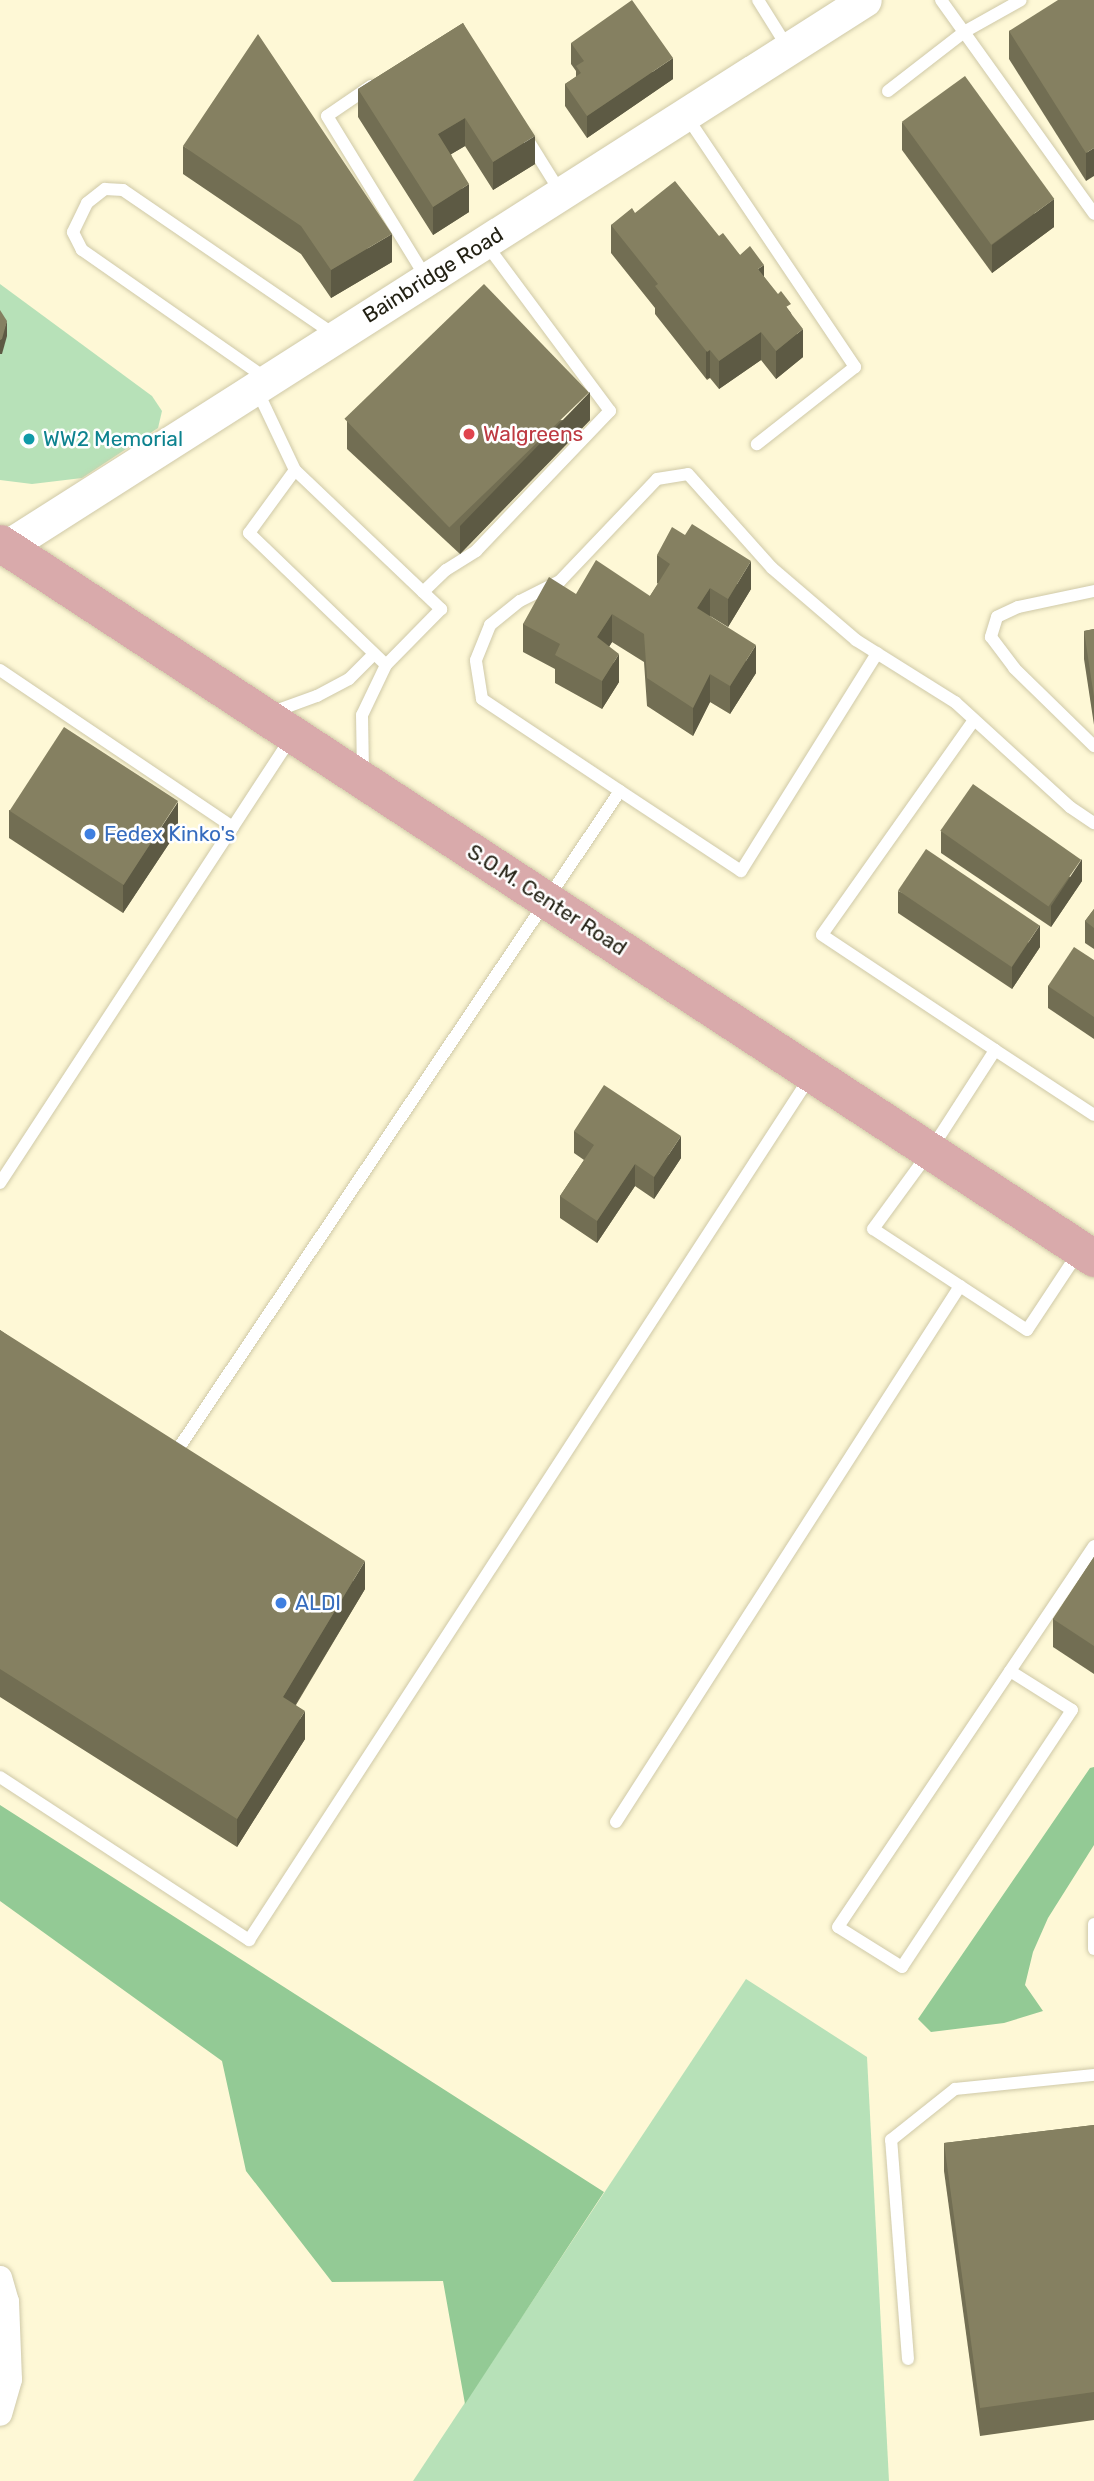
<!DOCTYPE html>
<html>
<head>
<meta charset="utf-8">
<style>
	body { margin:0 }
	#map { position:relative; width:1094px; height:2481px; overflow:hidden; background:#fef8d6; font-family:Rubik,sans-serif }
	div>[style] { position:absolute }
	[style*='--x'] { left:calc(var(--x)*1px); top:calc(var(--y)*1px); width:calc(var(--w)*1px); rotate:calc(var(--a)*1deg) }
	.green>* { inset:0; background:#b7e1b8 }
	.forest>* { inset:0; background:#93ca95 }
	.roads { filter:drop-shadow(0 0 2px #cfc9a8) drop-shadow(0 0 2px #cfc9a8) }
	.lane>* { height:12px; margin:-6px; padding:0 6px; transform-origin:6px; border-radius:6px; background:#fff }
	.street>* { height:23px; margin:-11.5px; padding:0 11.5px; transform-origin:11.5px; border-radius:11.5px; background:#fff }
	.secondary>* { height:33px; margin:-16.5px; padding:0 16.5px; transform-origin:16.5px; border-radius:16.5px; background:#fff }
	.primary>* { height:37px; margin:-18.5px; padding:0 18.5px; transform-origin:18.5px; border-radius:18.5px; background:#d9aaab }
	.wall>* { inset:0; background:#726e53 }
	.shaded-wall>* { inset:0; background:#5d5a44; transform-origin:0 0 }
	.building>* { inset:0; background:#858061; transform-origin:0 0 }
	.dots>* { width:19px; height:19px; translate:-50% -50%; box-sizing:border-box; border:4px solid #fff; border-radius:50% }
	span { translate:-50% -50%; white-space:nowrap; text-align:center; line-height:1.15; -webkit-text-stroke:5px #fff; paint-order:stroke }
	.street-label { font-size:21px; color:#232114 }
	.health-label { font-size:21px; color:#be3a42 }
	.left { translate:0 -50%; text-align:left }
	.culture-label { font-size:21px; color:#0d838f }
	.shop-label { font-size:21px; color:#366cbe }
</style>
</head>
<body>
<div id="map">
	<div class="green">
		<i style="clip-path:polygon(0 284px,152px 396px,162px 411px,158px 428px,82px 478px,32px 484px,0 480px)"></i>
		<i style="clip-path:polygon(746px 1979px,867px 2057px,889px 2481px,413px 2481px)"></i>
	</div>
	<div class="forest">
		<i style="clip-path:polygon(1094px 1767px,1094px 1845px,1048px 1918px,1033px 1952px,1025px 1985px,1043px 2011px,1004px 2023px,931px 2032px,918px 2019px,1090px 1768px)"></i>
		<i style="clip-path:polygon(0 1805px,604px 2192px,465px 2404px,443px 2281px,332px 2282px,246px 2171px,222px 2061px,0 1901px)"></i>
	</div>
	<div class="roads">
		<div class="lane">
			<i style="--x:758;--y:0;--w:57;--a:58"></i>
			<i style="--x:941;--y:0;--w:263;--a:54.4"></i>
			<i style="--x:371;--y:86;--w:53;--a:145.7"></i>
			<i style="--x:327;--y:116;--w:191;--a:58.5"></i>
			<i style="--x:888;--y:91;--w:96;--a:-37.8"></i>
			<i style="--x:964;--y:32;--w:65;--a:-29.3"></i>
			<i style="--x:685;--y:114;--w:305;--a:56.1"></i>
			<i style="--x:855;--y:367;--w:125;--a:141.8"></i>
			<i style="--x:526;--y:137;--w:66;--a:58"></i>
			<i style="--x:267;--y:379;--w:226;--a:-145.1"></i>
			<i style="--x:82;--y:250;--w:20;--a:-117"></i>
			<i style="--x:73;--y:232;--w:32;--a:-64"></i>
			<i style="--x:87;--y:203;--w:23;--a:-38"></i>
			<i style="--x:105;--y:189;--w:18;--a:3"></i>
			<i style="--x:123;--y:190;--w:255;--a:34.4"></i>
			<i style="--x:256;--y:388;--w:91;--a:64.6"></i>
			<i style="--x:295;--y:470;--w:202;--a:43.6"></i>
			<i style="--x:441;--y:609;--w:78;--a:134.5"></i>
			<i style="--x:386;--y:665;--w:55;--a:115.6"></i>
			<i style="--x:362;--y:715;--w:59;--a:89"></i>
			<i style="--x:295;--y:470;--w:78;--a:126.1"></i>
			<i style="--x:249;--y:533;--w:190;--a:43.9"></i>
			<i style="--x:1094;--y:591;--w:78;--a:168.1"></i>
			<i style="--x:1018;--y:607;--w:23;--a:155"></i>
			<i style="--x:997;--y:617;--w:21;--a:107"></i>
			<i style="--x:991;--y:637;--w:39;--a:53"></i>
			<i style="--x:1014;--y:668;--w:112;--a:44.3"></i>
			<i style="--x:423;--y:592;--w:32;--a:-44"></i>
			<i style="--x:446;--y:570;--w:36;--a:-32"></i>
			<i style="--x:476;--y:551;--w:194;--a:-46.3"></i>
			<i style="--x:610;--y:411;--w:208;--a:-126.6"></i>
			<i style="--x:0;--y:670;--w:281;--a:34"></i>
			<i style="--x:270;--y:713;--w:50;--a:-19.9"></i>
			<i style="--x:317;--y:696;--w:36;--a:-28"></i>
			<i style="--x:349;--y:679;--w:35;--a:-45"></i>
			<i style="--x:974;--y:720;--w:263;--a:125.3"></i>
			<i style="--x:822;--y:935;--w:208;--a:33.6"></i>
			<i style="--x:620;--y:791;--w:145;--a:33.5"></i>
			<i style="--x:741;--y:871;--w:257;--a:-58"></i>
			<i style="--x:0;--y:1183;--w:532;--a:-56.82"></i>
			<i style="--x:1078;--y:1253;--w:92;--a:123.5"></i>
			<i style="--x:1027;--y:1330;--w:184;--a:-146.7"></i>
			<i style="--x:873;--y:1229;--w:97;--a:-53.8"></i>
			<i style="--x:930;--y:1151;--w:120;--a:-57.2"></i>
			<i style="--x:995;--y:1050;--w:118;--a:33.3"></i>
			<i style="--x:180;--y:1446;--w:789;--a:-56.11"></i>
			<i style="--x:620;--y:791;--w:166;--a:-146.3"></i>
			<i style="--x:482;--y:699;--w:39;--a:-99"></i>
			<i style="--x:476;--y:660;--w:38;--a:-68"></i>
			<i style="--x:490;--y:625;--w:38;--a:-39"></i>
			<i style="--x:520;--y:601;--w:45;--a:-26.6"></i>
			<i style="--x:560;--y:581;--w:141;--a:-46.4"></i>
			<i style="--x:657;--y:479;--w:31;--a:-9"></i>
			<i style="--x:688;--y:474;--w:126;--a:48.2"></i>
			<i style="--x:772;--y:568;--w:111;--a:40.6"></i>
			<i style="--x:856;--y:640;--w:117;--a:32.1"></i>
			<i style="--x:955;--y:702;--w:156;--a:42.4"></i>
			<i style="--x:1070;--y:807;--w:29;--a:34"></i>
			<i style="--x:1010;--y:1671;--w:73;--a:32.2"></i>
			<i style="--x:1072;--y:1710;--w:308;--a:123.5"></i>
			<i style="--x:902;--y:1967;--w:75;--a:-148"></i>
			<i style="--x:838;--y:1927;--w:459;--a:-56.1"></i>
			<i style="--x:0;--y:1777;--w:298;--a:33.2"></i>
			<i style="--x:249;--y:1940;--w:1029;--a:-56.97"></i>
			<i style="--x:616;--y:1822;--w:637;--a:-57.31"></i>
			<i style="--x:1094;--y:1924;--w:25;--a:90"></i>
			<i style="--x:908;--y:2359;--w:220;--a:-94.4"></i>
			<i style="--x:891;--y:2140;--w:82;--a:-38.6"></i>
			<i style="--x:955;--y:2089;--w:140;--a:-5.8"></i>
		</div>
		<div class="street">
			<i style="--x:0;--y:2277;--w:25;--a:74"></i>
			<i style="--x:7;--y:2301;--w:78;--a:87.8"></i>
			<i style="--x:10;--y:2379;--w:36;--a:106"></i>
		</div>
		<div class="secondary">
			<i style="--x:0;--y:547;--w:6;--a:0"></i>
			<i style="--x:6;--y:547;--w:1018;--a:-32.49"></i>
		</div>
		<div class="primary">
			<i style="--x:0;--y:543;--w:1307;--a:33.17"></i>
		</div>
	</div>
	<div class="wall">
		<i style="clip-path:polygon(1094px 0,1086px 181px,1009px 59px,1009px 31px)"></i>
		<i style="clip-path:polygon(463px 23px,535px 164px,493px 190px,465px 146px,451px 154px,469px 212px,433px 235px,358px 117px,358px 89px)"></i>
		<i style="clip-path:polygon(571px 43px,673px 79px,587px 138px,565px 106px,565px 84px,576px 77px,576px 71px,571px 64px)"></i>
		<i style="clip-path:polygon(902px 122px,1054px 227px,992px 273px,902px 150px)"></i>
		<i style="clip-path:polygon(183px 146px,392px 262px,331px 298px,301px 254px,183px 174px)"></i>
		<i style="clip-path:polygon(635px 213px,719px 236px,764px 277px,791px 313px,803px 357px,776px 379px,761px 360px,719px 389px,710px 378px,707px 380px,655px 314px,655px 308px,611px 253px,611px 225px)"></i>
		<i style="clip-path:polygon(590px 420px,460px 554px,347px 449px,347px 421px)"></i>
		<i style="clip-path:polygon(657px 555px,751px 589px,728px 627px,710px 616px,756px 673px,730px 714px,710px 702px,693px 736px,647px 706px,644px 662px,612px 642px,609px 647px,619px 682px,602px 709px,555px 683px,555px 669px,523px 652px,523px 624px,576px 594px,650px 596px,658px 584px,657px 583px)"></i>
		<i style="clip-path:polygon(1094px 629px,1094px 725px,1084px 659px,1084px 631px)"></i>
		<i style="clip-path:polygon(9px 810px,178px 830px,123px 913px,9px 838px)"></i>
		<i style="clip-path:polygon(941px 831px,1082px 881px,1051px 927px,941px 853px)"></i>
		<i style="clip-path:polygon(898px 891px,1040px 947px,1012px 989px,898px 913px)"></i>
		<i style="clip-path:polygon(1094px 909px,1094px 949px,1085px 943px,1085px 921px)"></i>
		<i style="clip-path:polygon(1094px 960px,1094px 1039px,1048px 1008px,1048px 986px)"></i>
		<i style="clip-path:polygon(574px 1131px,681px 1158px,654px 1199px,635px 1186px,597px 1243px,560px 1218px,560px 1196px,584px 1160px,574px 1153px)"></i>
		<i style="clip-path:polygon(0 1330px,365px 1589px,296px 1705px,305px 1739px,237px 1847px,0 1697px)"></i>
		<i style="clip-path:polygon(1094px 1557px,1094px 1674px,1053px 1647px,1053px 1619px)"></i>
		<i style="clip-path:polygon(1094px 2125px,1094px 2420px,980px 2436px,944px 2171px,944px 2143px)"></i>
	</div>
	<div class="shaded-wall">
		<i style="clip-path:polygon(673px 58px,673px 79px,587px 138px,587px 116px)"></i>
		<i style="clip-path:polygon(465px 118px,465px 146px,438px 162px,438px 134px)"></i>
		<i style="clip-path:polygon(535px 136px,535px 164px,493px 190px,493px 162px)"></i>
		<i style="clip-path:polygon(1094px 148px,1094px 176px,1086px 181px,1086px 153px)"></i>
		<i style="clip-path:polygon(469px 184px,469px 212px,433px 235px,433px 207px)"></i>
		<i style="clip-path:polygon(1054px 199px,1054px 227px,992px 273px,992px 245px)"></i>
		<i style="clip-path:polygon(392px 234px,392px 262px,331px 298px,331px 270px)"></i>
		<i style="clip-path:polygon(764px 265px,764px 293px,758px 269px)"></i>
		<i style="clip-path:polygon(7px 321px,7px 336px,2px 354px,0 354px,0 340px)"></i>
		<i style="clip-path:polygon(803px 329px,803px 357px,776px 379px,776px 351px)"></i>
		<i style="clip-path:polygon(761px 332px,761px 360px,719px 389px,719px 361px)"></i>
		<i style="left:710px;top:350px;width:28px;height:4px;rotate:90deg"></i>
		<i style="clip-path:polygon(590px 392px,590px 420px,460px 554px,460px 526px)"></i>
		<i style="clip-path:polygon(751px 561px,751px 589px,728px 627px,728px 599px)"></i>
		<i style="clip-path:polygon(710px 588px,710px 616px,697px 636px,697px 608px)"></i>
		<i style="clip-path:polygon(612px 614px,612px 642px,597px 665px,597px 637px)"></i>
		<i style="clip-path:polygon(756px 645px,756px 673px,730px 714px,730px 686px)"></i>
		<i style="clip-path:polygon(619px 654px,619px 682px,602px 709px,602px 681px)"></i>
		<i style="clip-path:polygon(710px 674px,710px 702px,693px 736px,693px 708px)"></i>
		<i style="clip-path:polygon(178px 802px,178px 830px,123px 913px,123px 885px)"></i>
		<i style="clip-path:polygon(1082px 859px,1082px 881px,1051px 927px,1051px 906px)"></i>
		<i style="clip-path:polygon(1040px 925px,1040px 947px,1012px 989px,1012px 967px)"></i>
		<i style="clip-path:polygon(681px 1136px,681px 1158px,654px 1199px,654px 1177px)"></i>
		<i style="clip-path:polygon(635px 1164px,635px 1186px,597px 1243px,597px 1221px)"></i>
		<i style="clip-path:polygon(365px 1561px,365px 1589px,283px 1725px,283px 1697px)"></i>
		<i style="clip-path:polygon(305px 1711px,305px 1739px,237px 1847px,237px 1819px)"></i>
	</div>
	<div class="building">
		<i style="clip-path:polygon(632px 0,673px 58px,587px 116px,565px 84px,581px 73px,576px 66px,584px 61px,571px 43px)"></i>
		<i style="clip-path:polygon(1058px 0,1094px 0,1094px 148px,1086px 153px,1009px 31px)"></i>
		<i style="clip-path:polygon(463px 23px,535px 136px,493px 162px,465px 118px,438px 134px,469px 184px,433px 207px,358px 89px)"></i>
		<i style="clip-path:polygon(258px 34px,392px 234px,331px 270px,301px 226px,183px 146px)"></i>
		<i style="left:965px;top:76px;width:152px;height:78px;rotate:54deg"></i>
		<i style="clip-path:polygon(675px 181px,719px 236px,723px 233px,740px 255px,750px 246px,764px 265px,758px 269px,778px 294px,781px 291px,791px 304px,786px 307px,803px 329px,776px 351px,761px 332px,719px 361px,710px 350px,707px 352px,655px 286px,658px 284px,611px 225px,632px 208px,635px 213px)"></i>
		<i style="left:484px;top:284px;width:151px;height:194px;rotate:46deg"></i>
		<i style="clip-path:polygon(0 310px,7px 321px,2px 339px,0 340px)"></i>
		<i style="clip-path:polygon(692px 524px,751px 561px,728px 599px,710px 588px,697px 608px,756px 645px,730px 686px,710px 674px,693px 708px,647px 678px,644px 634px,612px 614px,597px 637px,619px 654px,602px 681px,555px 655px,560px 644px,523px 624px,549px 577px,576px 594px,596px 560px,650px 596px,670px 564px,657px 555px,672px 527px,685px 535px)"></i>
		<i style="clip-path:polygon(1094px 629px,1094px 697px,1084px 631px)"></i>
		<i style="left:64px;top:727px;width:136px;height:100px;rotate:33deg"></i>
		<i style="left:973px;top:784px;width:132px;height:57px;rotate:35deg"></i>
		<i style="left:926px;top:849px;width:137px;height:50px;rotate:34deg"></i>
		<i style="clip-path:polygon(1094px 909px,1094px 928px,1085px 921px)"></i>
		<i style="clip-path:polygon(1074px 947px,1094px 960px,1094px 1017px,1048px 986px)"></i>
		<i style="clip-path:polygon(604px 1085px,681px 1136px,654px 1177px,635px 1164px,597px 1221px,560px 1196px,594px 1145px,574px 1131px)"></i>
		<i style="clip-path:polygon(0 1330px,365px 1561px,283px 1697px,305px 1711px,237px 1819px,0 1669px)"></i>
		<i style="clip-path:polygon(1094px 1557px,1094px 1646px,1053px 1619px)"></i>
		<i style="clip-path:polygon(1094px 2125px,1094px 2392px,980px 2408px,944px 2143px)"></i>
	</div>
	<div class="dots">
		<i style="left:469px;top:434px;background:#e0444e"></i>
		<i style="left:29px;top:439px;background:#0f9aa8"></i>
		<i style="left:90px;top:834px;background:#3f7fe0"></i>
		<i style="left:281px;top:1603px;background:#3f7fe0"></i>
	</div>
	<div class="street-label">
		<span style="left:433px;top:275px;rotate:-32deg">Bainbridge Road</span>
		<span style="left:547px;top:900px;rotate:33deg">S.O.M. Center Road</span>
	</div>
	<div class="health-label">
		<span class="left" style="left:483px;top:434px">Walgreens</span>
	</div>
	<div class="culture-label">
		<span class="left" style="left:43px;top:439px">WW2 Memorial</span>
	</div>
	<div class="shop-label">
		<span class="left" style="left:104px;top:834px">Fedex Kinko's</span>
		<span class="left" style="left:295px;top:1603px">ALDI</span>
	</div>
</div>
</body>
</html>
